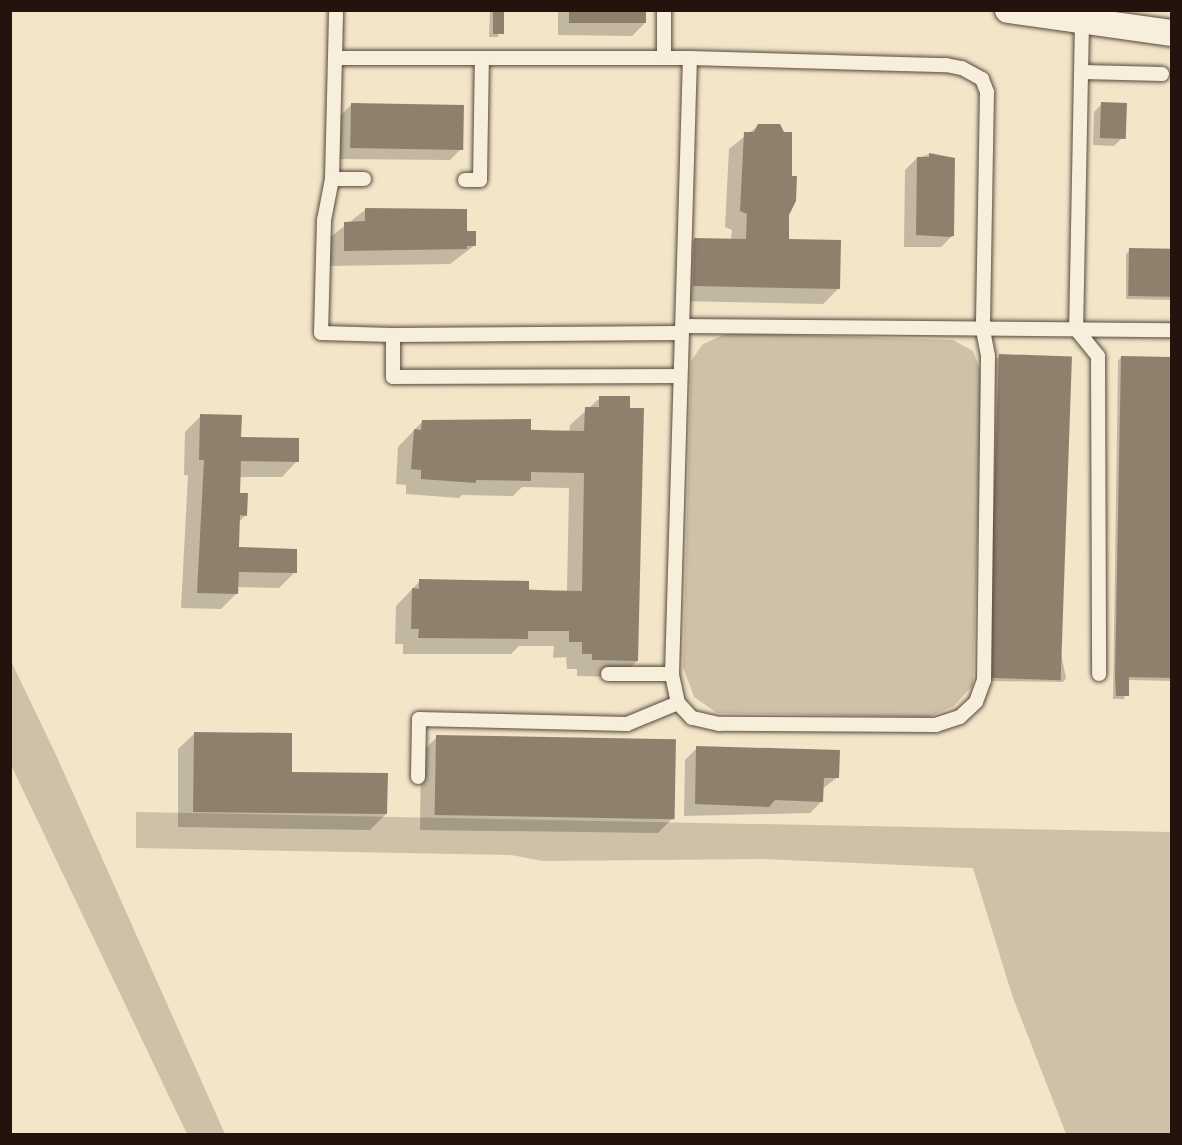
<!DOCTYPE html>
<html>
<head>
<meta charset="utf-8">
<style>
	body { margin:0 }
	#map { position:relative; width:1182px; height:1145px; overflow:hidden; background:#f3e5c8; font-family:"Gentium Book Plus",serif }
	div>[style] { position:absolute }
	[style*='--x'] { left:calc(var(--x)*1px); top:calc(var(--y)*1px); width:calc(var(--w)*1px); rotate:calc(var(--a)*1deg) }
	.green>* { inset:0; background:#cfc1a8 }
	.shadow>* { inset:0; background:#0003 }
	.building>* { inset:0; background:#8f806e; transform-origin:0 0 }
	.roads { filter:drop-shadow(0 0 2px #56483c) drop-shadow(0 0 2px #56483c) }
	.lane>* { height:14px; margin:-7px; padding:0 7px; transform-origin:7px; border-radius:7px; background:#f7eedb }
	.street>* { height:26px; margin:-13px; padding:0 13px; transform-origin:13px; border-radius:13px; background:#f7eedb }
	span { translate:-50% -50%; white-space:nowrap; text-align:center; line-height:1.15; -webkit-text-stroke:4.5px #f7eedb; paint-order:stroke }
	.frame { position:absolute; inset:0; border:12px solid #22130d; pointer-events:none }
</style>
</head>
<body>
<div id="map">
	<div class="green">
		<i style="clip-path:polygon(728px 333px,953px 340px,973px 351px,982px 375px,973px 685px,954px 706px,929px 717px,717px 713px,694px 697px,683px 667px,691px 361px,703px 344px)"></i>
		<i style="clip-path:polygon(10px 659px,57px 757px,225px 1134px,187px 1134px,11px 765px)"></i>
		<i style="clip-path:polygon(136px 812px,1171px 832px,1171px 1134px,1066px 1134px,1012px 995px,973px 868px,762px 859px,543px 861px,511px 855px,136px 848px)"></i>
	</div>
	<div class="shadow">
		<i style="clip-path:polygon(490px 10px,502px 10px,498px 37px,489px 37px)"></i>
		<i style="clip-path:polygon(558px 10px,645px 10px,644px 24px,632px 36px,558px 35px)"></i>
		<i style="clip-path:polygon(352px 104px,462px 148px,450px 160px,339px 159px,340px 116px)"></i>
		<i style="clip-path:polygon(1102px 104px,1122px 138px,1114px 146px,1093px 145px,1094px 112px)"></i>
		<i style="clip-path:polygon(759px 125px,790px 177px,787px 241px,839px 288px,823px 304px,678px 301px,678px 256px,694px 240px,731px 240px,732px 230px,725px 227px,729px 149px)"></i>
		<i style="clip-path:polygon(930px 154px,953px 235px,941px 247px,904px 247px,905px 170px,917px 158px)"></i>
		<i style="clip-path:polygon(365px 210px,466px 232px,475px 245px,450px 264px,329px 266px,328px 239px)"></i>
		<i style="clip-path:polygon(1130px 250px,1172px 251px,1172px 300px,1126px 299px,1126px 254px)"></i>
		<i style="clip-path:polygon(1000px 356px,1066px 678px,1063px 682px,991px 681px,996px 359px)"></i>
		<i style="clip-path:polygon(1121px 357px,1172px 358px,1172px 681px,1128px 680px,1124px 699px,1113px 699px,1118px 361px)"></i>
		<i style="clip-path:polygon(600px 398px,637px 661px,621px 677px,577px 676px,577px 669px,567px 669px,566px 657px,553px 658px,554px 646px,519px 646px,511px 654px,403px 654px,403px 644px,395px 644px,396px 606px,420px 581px,567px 592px,569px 488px,522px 487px,513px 496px,462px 495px,459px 498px,406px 494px,406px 485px,396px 484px,398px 447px,422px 422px,569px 432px,570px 425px)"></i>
		<i style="clip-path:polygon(201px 416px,240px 439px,297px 461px,282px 477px,239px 477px,239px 494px,246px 515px,238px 523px,237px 549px,295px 572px,279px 588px,237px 587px,237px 593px,221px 609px,181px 608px,188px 475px,184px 475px,185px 432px)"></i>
		<i style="clip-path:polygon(194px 734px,291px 773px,386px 814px,370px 830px,178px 827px,178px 749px)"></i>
		<i style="clip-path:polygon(437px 737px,674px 817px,658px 833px,420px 830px,421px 753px)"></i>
		<i style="clip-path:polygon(697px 748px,838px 777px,822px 789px,822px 801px,810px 813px,684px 816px,685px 760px)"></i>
	</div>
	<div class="building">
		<i style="left:493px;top:10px;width:11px;height:24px"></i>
		<i style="left:569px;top:10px;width:77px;height:13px"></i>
		<i style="left:1101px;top:102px;width:26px;height:36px;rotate:2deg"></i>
		<i style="left:351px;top:103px;width:113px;height:45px;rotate:1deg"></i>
		<i style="clip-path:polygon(758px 124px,780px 124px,784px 132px,792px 132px,792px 176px,797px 176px,796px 201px,789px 215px,789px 239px,841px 240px,840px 289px,693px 286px,694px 238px,746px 239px,747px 214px,740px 211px,744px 132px,754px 132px)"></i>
		<i style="clip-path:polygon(929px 153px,955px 158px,954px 236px,949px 237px,916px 235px,917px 157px,929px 157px)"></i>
		<i style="clip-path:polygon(365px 208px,467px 209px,467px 231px,476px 231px,476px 246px,467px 246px,467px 249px,344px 251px,344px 222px,365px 221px)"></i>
		<i style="left:1129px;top:248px;width:43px;height:48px;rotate:1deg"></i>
		<i style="left:999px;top:354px;width:73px;height:324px;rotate:2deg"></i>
		<i style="clip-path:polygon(1121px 356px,1172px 357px,1172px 678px,1129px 677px,1129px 696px,1116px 696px,1115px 677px)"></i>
		<i style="clip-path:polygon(599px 396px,630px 396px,630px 408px,644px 408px,638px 661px,592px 660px,592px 654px,582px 654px,582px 642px,569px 642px,569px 631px,528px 631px,528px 639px,418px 638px,419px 629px,411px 629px,412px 588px,419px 589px,419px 579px,529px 581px,529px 590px,582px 591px,584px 473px,531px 472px,531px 481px,476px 480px,476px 483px,421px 479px,421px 470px,411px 469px,414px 429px,421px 430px,422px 420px,531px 419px,531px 430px,584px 431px,585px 407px,599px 407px)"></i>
		<i style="clip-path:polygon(200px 414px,242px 415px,241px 437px,299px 438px,299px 462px,241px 461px,240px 493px,248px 493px,247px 516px,240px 515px,239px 547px,297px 549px,297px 573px,239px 572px,238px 594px,197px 593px,204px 460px,199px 460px)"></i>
		<i style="clip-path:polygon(194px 732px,292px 733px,292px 772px,388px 773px,387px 814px,193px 812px)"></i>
		<i style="left:436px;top:735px;width:240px;height:80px;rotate:1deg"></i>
		<i style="clip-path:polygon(696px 746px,840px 750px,839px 778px,824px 778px,823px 802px,775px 800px,769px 807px,695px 804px)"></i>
	</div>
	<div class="roads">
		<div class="lane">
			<i style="--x:336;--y:13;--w:45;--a:91.3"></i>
			<i style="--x:335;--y:58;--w:355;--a:0"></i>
			<i style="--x:690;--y:58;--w:256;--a:1.6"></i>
			<i style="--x:946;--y:65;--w:16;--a:11"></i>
			<i style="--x:962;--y:68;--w:23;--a:29"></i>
			<i style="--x:982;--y:79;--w:14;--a:69"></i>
			<i style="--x:987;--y:92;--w:238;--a:91"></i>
			<i style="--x:983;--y:330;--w:26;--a:79"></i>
			<i style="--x:988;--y:356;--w:324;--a:90.7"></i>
			<i style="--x:984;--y:680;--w:23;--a:110"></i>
			<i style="--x:976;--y:702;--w:22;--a:137"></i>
			<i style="--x:960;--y:717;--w:25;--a:162"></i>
			<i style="--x:936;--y:725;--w:217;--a:-179.7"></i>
			<i style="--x:719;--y:724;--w:28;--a:-167"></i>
			<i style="--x:692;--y:718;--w:21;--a:-133"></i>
			<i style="--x:678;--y:703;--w:30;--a:-102"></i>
			<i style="--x:672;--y:674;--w:616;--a:-88.33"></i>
			<i style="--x:1082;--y:22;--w:307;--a:91.1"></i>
			<i style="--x:1076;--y:329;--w:35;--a:51"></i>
			<i style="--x:1098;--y:356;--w:318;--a:89.8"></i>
			<i style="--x:664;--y:58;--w:48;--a:-90"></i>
			<i style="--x:1083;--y:72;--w:79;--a:1.5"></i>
			<i style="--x:332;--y:179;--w:121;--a:-88.6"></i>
			<i style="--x:364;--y:179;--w:32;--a:180"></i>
			<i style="--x:332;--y:179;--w:42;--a:101"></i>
			<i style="--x:324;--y:220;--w:113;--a:91.5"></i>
			<i style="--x:321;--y:333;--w:72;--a:1.6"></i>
			<i style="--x:393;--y:335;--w:42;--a:90"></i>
			<i style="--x:393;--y:377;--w:286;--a:-0.2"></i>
			<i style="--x:465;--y:180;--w:15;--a:0"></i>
			<i style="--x:480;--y:180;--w:122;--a:-89.1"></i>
			<i style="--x:683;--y:326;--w:489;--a:0.5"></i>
			<i style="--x:393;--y:335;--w:288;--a:-0.4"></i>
			<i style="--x:608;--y:674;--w:64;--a:0"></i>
			<i style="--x:418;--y:777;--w:58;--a:-89"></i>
			<i style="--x:419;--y:719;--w:208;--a:1.4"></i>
			<i style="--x:627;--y:724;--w:55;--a:-22.4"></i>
		</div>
		<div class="street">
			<i style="--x:1008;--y:10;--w:166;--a:8"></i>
		</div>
	</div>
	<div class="frame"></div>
</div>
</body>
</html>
